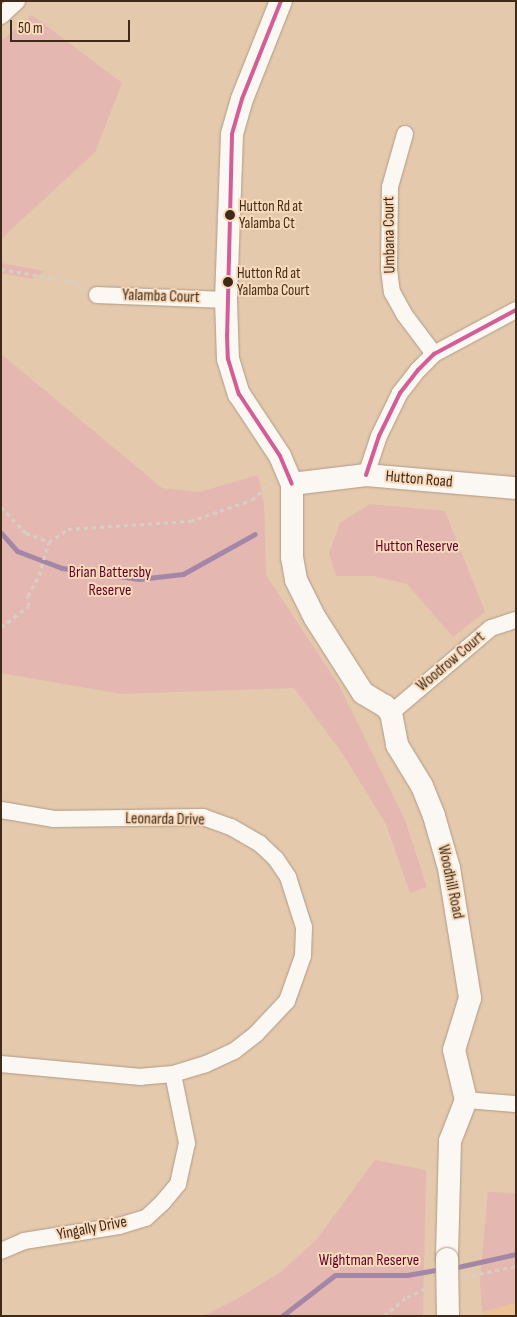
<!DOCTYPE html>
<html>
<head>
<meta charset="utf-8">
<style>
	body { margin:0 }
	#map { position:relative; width:517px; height:1317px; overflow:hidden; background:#e4c9ad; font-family:"Sofia Sans Condensed",sans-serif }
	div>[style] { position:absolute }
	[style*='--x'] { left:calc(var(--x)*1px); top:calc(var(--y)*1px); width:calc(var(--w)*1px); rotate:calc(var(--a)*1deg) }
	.built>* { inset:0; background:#edc296 }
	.green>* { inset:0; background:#e4b8b1 }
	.stream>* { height:5px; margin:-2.5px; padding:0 2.5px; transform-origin:2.5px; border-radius:2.5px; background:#a487a7 }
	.path>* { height:3px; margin-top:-1.5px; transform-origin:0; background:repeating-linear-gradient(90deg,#d7cfc6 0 4px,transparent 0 8px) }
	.roads { filter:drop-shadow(0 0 1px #b09b85) drop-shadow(0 0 1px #b09b85) }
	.street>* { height:16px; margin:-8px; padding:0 8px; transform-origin:8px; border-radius:8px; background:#fbf7f3 }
	.secondary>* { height:22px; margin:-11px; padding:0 11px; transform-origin:11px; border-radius:11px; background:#fbf7f3 }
	.bridges { filter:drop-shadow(0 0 1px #b09b85) drop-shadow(0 0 1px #b09b85) }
	.secondary-bridge>* { height:22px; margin:-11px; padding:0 11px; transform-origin:11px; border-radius:11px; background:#fbf7f3 }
	.bus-1>* { height:4px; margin:-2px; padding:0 2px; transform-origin:2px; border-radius:2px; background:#d45d96 }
	.dots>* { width:14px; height:14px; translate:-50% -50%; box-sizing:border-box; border:2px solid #f9dabc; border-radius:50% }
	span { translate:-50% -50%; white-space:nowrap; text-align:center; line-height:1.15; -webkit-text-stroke:4px #f9dabc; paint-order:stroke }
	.bus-label { font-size:15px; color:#3f2b17 }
	.left { translate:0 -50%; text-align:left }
	.street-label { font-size:16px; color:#3f2b17 }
	.park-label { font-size:16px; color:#5f0327 }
	.frame { position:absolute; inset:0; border:2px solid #3f2b17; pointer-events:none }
	.scale { position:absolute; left:10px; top:20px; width:120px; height:22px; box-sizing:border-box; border:2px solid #3f2b17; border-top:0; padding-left:6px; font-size:15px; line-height:18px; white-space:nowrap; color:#3f2b17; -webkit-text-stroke:4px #f9dabc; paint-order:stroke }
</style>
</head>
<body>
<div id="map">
	<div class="built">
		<i style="clip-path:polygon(516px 1303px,516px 1316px,483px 1316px,482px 1312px)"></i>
	</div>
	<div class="green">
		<i style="clip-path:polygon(32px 15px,122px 83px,95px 152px,1px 239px,1px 41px)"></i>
		<i style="clip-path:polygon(1px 263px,44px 271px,32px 279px,1px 273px)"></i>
		<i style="clip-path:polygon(1px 354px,162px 488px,199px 492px,258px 475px,264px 503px,266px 575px,339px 685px,405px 820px,427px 887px,410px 893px,386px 824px,342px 753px,294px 688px,121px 694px,1px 673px)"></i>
		<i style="clip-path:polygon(370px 504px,445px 511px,485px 612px,453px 637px,407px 584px,373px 576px,336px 576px,329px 553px,340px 523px)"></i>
		<i style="clip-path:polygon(375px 1160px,426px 1170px,423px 1316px,203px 1316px,239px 1298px,282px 1271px,317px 1239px)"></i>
		<i style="clip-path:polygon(488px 1192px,516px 1193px,516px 1303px,482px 1312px,480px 1281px)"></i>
	</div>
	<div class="stream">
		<i style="--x:1;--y:533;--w:24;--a:48"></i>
		<i style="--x:17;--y:551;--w:48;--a:20.7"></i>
		<i style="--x:62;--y:568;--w:78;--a:8.1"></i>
		<i style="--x:139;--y:579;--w:44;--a:-6.5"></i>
		<i style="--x:183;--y:574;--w:82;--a:-29.1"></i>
		<i style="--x:453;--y:1268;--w:65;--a:-12.5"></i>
		<i style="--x:282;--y:1316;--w:67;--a:-37.7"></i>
		<i style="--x:335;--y:1275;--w:72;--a:0"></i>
		<i style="--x:407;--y:1275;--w:36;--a:-10"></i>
	</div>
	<div class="path">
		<i style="--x:1;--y:269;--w:70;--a:9.9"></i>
		<i style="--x:70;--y:281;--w:17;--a:28"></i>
		<i style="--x:1;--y:507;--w:36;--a:46"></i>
		<i style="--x:26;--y:533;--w:25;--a:21"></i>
		<i style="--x:1;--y:627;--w:35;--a:-37"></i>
		<i style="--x:29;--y:606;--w:10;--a:-96"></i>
		<i style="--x:28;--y:596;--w:24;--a:-62"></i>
		<i style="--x:39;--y:575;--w:34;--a:-73"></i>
		<i style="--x:49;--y:542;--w:23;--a:-34"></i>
		<i style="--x:68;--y:529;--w:122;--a:-3.8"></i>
		<i style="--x:190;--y:521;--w:65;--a:-18.7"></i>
		<i style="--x:252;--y:500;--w:27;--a:-42"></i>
		<i style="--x:464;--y:1277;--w:53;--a:-11.9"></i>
		<i style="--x:384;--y:1316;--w:30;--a:-40"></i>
		<i style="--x:407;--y:1297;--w:24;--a:-24"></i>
	</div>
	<div class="roads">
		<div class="street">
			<i style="--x:1;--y:16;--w:22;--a:-43"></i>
			<i style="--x:405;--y:134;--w:55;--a:105.8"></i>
			<i style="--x:390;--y:187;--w:82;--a:90.7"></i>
			<i style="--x:389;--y:269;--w:23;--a:83"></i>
			<i style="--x:392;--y:292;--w:25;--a:61"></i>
			<i style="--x:404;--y:314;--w:50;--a:53.1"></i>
			<i style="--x:97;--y:295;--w:129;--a:2.2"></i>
			<i style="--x:366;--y:475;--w:41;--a:-71.6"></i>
			<i style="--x:379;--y:436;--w:48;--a:-64"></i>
			<i style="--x:400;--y:393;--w:29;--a:-52"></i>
			<i style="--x:418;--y:370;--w:23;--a:-45"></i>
			<i style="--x:434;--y:354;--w:93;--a:-28.2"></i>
			<i style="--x:391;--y:713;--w:131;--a:-40.4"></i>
			<i style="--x:491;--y:628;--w:26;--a:-18"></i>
			<i style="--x:1;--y:810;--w:54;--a:9.6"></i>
			<i style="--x:54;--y:819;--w:149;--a:-0.8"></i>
			<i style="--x:203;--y:817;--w:30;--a:20"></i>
			<i style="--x:231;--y:827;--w:34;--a:30"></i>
			<i style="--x:260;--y:844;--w:22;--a:43"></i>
			<i style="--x:276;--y:859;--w:22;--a:56"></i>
			<i style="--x:288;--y:877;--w:52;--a:72.3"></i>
			<i style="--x:304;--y:927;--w:29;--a:92"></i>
			<i style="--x:303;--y:956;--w:48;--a:109.6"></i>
			<i style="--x:287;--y:1001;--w:45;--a:133.2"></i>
			<i style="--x:256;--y:1034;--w:28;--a:142"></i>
			<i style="--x:234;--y:1051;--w:31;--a:155"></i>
			<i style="--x:206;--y:1064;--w:34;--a:163"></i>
			<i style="--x:173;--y:1074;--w:32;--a:175"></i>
			<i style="--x:141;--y:1077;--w:141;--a:-174.7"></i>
			<i style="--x:466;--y:1100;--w:50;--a:4.6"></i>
			<i style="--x:1;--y:1251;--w:25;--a:-23"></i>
			<i style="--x:24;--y:1241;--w:96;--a:-9"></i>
			<i style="--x:119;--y:1226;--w:28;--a:-17"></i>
			<i style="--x:146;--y:1218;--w:23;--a:-43"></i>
			<i style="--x:163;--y:1202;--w:23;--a:-50"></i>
			<i style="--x:178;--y:1184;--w:42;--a:-77.6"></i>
			<i style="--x:187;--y:1143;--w:70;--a:-101.5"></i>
		</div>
		<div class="secondary">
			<i style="--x:281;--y:1;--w:105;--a:111.7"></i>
			<i style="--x:242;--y:99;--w:37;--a:106"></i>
			<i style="--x:232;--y:135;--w:165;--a:92.1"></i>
			<i style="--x:226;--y:300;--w:59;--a:88.1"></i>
			<i style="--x:228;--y:359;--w:37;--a:73"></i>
			<i style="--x:239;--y:394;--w:74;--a:56.5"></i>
			<i style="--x:280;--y:456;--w:30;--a:67"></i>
			<i style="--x:292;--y:484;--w:73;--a:90"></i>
			<i style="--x:292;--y:557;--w:23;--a:80"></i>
			<i style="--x:296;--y:580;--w:42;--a:63.4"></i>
			<i style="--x:315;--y:618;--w:89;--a:57.4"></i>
			<i style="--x:363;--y:693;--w:26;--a:31"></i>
			<i style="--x:385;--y:706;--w:9;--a:49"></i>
			<i style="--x:391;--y:713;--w:33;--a:79"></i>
			<i style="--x:397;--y:745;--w:48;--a:58.6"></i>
			<i style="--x:422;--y:786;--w:32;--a:68"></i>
			<i style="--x:434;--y:816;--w:54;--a:73.9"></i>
			<i style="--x:449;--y:868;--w:132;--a:80.8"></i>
			<i style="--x:470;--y:998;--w:54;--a:107.1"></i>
			<i style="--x:454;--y:1050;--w:51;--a:76.5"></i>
			<i style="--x:466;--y:1100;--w:44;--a:111.3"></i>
			<i style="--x:450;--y:1141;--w:118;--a:91.5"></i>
			<i style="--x:292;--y:484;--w:75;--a:-6.9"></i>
			<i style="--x:366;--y:475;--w:151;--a:5"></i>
		</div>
	</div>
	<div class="bridges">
		<div class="secondary-bridge">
			<i style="--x:447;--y:1259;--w:57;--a:89"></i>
		</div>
	</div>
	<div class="bus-1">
		<i style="--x:281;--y:1;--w:105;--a:111.7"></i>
		<i style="--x:242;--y:99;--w:37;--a:106"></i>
		<i style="--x:232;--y:135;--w:200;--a:91.4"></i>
		<i style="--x:227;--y:335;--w:24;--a:88"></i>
		<i style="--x:228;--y:359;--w:37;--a:73"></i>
		<i style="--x:239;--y:394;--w:74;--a:56.5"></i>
		<i style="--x:280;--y:456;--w:30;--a:67"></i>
		<i style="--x:366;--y:475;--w:41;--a:-71.6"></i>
		<i style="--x:379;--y:436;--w:48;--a:-64"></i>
		<i style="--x:400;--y:393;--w:29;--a:-52"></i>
		<i style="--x:418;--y:370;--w:23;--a:-45"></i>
		<i style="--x:434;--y:354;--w:93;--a:-28.2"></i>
	</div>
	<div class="dots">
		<i style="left:230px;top:215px;background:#3f2b17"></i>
		<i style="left:228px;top:282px;background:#3f2b17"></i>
	</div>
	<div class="bus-label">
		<span class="left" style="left:239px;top:215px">Hutton Rd at<br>Yalamba Ct</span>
		<span class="left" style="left:237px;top:282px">Hutton Rd at<br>Yalamba Court</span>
	</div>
	<div class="street-label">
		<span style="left:390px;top:235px;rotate:-91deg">Umbana Court</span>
		<span style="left:161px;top:297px;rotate:2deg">Yalamba Court</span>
		<span style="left:419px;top:480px;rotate:5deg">Hutton Road</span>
		<span style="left:451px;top:662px;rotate:-40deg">Woodrow Court</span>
		<span style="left:165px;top:820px;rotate:1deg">Leonarda Drive</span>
		<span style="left:450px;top:882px;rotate:78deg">Woodhill Road</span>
		<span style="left:92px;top:1229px;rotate:-11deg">Yingally Drive</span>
	</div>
	<div class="park-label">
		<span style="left:417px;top:547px">Hutton Reserve</span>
		<span style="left:110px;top:582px">Brian Battersby<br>Reserve</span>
		<span style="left:369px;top:1261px">Wightman Reserve</span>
	</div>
	<div class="frame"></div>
	<div class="scale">50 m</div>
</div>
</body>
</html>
